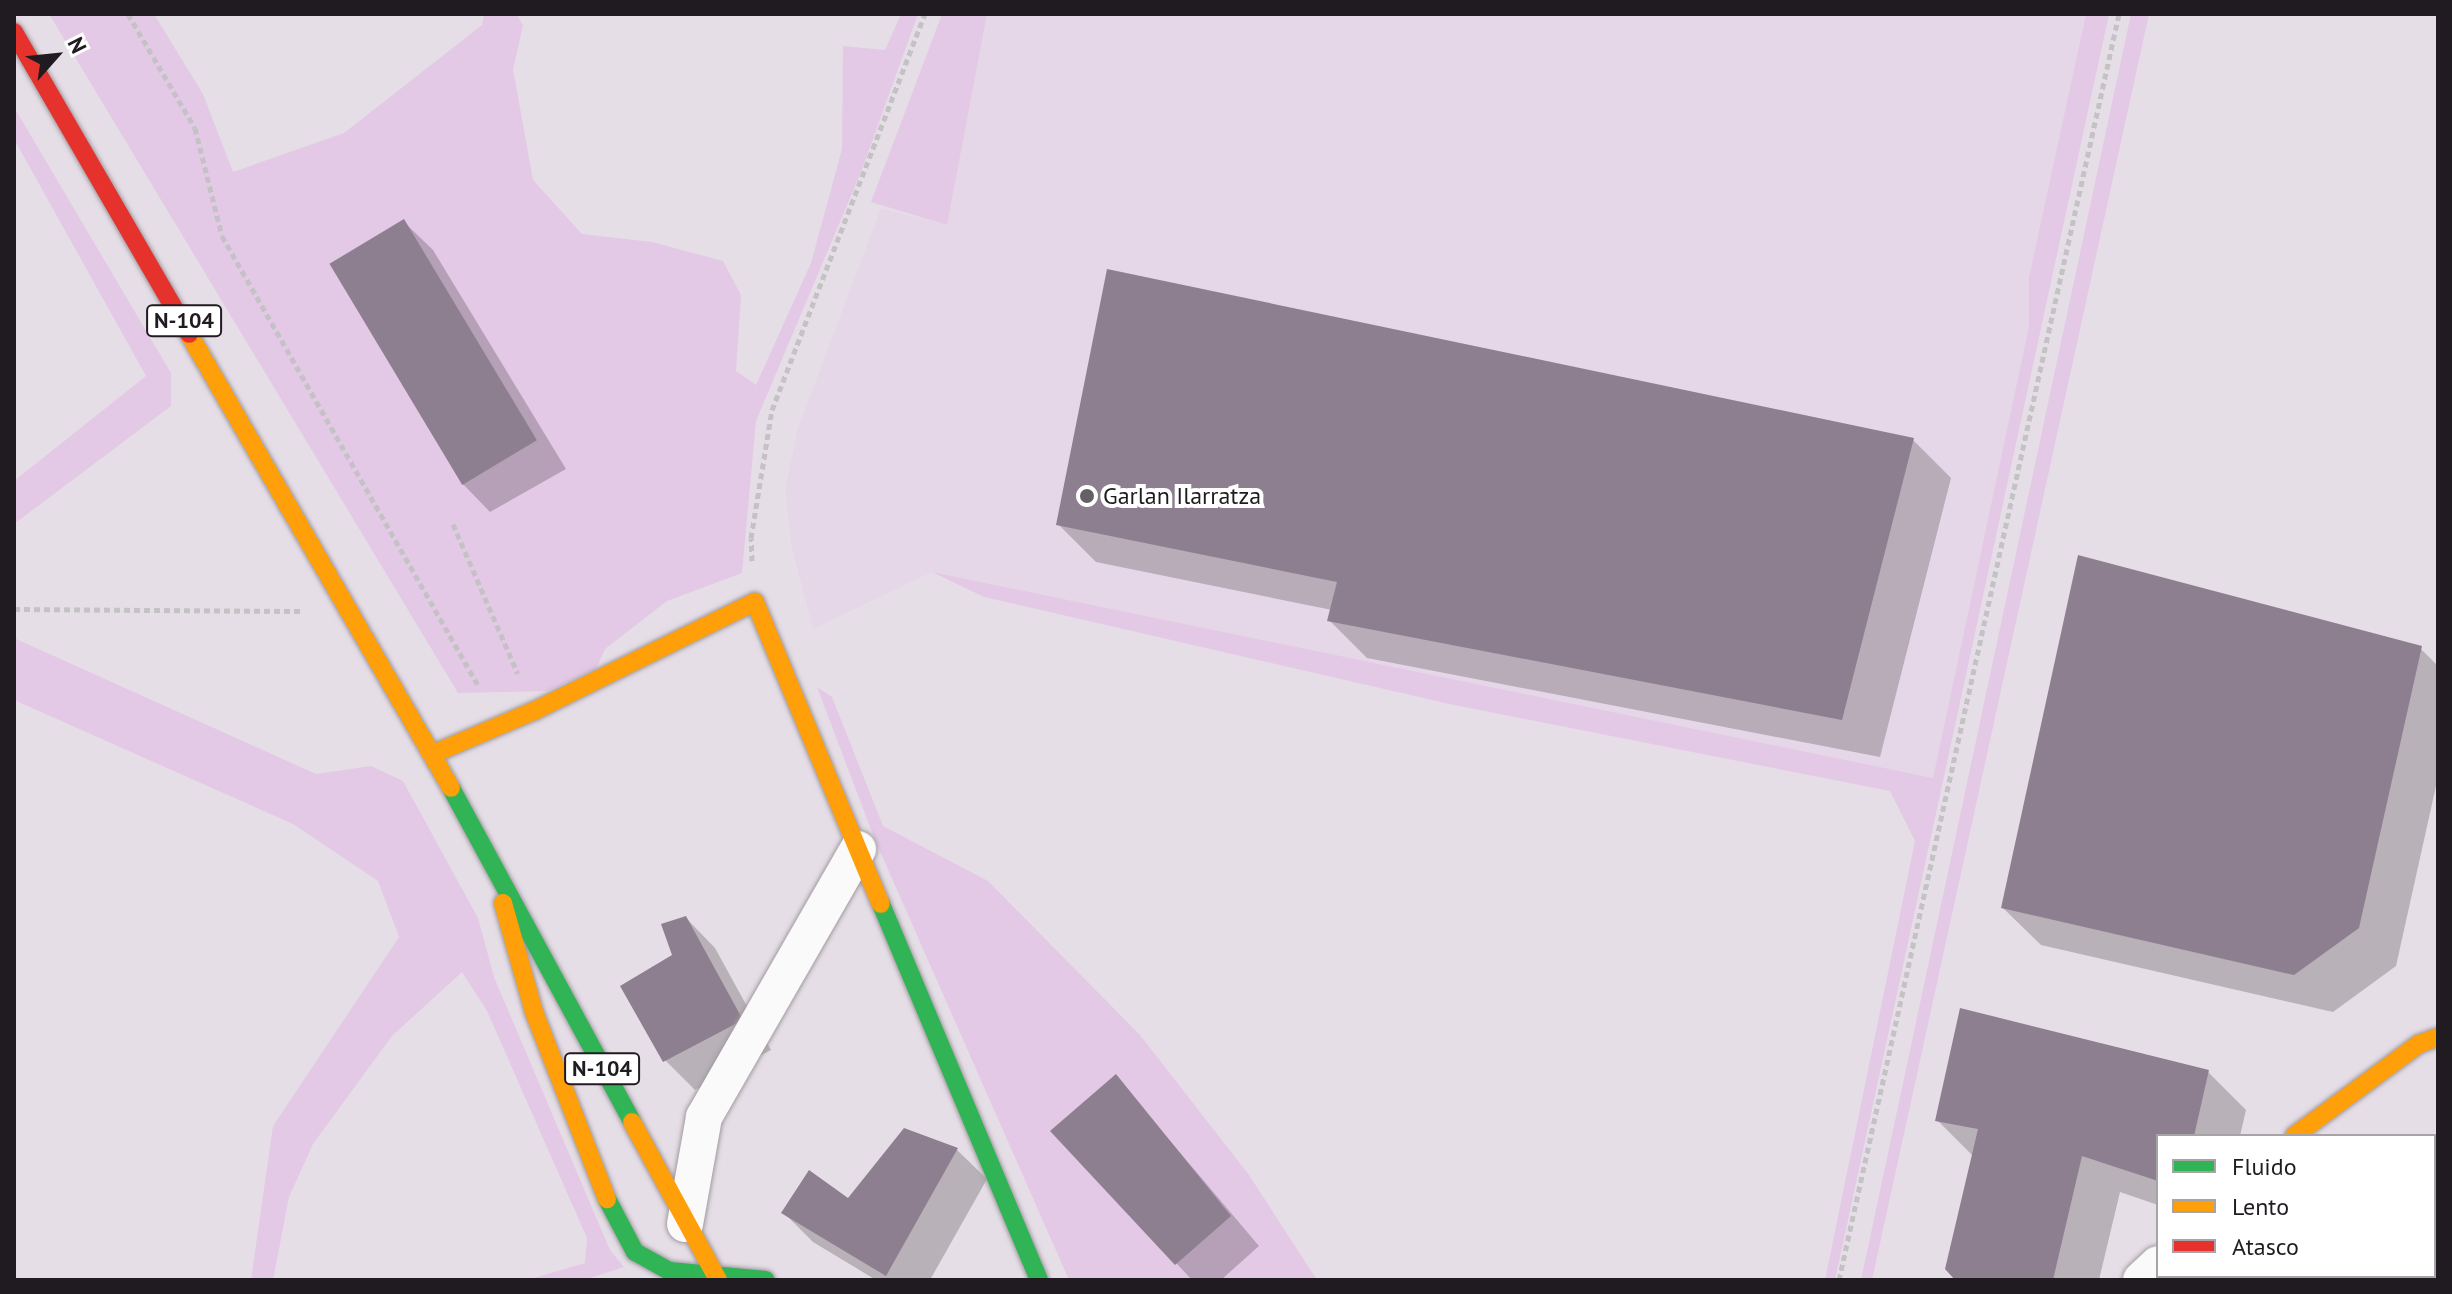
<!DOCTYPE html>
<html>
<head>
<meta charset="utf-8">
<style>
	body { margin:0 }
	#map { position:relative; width:2452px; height:1294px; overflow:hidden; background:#e6dee6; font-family:"PT Sans",sans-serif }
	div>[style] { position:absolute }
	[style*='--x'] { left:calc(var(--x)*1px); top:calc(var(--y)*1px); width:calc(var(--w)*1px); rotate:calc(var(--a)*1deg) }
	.built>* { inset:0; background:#e5d7e7 }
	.green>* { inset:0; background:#e3c9e5 }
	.shadow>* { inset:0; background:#0003; transform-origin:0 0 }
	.building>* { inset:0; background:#8d7f8f; transform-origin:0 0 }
	.path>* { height:5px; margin-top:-2.5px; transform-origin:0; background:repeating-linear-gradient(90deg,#c4c2c5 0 6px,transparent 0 10px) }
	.roads { filter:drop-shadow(0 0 2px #a19ba1) drop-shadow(0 0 2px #a19ba1) }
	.street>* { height:36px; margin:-18px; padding:0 18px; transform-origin:18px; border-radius:18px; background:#fbfafb }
	.fast>* { height:18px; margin:-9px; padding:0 9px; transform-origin:9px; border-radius:9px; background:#30b455 }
	.slow>* { height:18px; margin:-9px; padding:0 9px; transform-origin:9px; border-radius:9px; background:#ff9f0a }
	.jam>* { height:18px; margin:-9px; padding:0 9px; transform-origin:9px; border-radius:9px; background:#e5322d }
	.dots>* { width:22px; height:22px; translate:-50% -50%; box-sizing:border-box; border:4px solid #fff; border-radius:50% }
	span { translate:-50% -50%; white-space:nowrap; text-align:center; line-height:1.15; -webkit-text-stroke:8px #fff; paint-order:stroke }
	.shield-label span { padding:2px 6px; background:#fff; border:2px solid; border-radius:6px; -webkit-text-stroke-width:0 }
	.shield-label { font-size:22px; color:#201b21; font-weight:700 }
	.poi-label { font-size:24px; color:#201b21 }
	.left { translate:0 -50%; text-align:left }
	.frame { position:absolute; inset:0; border:16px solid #201b21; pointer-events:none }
	.legend { position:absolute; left:2156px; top:1134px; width:280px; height:144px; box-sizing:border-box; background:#fff; border:2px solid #a6a4a6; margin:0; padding:10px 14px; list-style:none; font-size:24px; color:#201b21 }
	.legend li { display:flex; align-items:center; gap:16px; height:40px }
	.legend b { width:40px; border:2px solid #a6a4a6 }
	.north { position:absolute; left:16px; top:16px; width:80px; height:80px; -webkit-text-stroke:6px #fff; paint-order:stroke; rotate:63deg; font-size:22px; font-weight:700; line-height:32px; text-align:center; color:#201b21 }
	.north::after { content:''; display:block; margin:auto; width:28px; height:36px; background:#201b21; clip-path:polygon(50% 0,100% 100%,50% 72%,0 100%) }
</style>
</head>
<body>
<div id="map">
	<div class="built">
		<i style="clip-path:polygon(987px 14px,2086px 14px,2029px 277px,2029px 326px,1933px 778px,932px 572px,813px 629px,791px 544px,785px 489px,798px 428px,881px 208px,947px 225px)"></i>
	</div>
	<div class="green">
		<i style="clip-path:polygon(49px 14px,154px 14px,203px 94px,233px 172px,344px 133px,482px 25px,484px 14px,517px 14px,523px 26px,513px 69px,533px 180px,582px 234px,652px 242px,723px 261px,741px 295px,736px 371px,756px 385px,811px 263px,842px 149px,843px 46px,885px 50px,901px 14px,918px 14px,861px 172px,756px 421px,742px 573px,667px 601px,605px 649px,596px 669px,547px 691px,458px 693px)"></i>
		<i style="clip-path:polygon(942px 14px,987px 14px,947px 225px,871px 202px)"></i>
		<i style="clip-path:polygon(2086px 14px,2109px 14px,1835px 1280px,1825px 1280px,1915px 841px,1890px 791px,1454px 705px,984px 597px,932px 572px,1933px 778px,2029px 326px,2029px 277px)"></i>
		<i style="clip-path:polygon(2131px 14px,2149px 14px,1872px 1280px,1861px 1280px)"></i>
		<i style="clip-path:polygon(14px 107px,171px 373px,171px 406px,14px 524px,14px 481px,146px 376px,14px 139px)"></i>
		<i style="clip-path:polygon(14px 638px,316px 774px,371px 766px,403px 781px,478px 918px,494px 977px,610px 1250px,624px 1267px,584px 1280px,527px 1280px,585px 1263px,587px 1238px,487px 1011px,462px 972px,392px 1036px,313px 1144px,289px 1197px,273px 1280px,251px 1280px,273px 1126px,399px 937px,378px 881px,293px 824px,14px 700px)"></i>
		<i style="clip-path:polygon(817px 687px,832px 697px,883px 826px,988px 881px,1140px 1035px,1249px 1175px,1317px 1280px,1069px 1280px,875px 840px)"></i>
	</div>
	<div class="shadow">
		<i style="clip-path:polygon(403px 221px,433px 250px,566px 469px,490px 512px,461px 482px,332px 264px)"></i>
		<i style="clip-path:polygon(1913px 440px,1951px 478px,1880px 757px,1367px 658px,1329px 620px,1332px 610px,1096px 562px,1058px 524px)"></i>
		<i style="clip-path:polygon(2420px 648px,2438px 666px,2438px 777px,2396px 966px,2333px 1012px,2041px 945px,2003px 908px)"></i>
		<i style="clip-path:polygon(686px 918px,715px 948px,771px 1050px,695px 1090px,665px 1060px,675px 956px)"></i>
		<i style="clip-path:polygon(2208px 1072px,2246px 1110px,2240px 1136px,2158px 1136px,2158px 1205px,2120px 1192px,2099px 1280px,1957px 1280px,1973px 1156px,1938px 1121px)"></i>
		<i style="clip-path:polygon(1116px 1077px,1259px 1246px,1221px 1280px,1192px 1280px,1053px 1131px)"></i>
		<i style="clip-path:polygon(904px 1130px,957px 1150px,987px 1179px,930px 1280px,876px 1280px,813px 1242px,784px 1213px,849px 1200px)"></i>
		<i style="left:2278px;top:1276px;width:127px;height:5px"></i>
	</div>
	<div class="building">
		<i style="left:404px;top:219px;width:258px;height:87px;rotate:59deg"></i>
		<i style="clip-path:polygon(1107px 269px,1914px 438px,1842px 720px,1327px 621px,1337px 582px,1056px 525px)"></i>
		<i style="clip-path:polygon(2078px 555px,2422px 646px,2359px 928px,2294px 975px,2001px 908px)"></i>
		<i style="clip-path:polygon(686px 916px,743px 1020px,663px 1062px,620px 986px,672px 955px,661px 924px)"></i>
		<i style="clip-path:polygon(1960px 1008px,2209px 1070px,2194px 1136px,2158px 1136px,2158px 1181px,2082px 1156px,2053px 1280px,1955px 1280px,1945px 1269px,1978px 1129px,1935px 1121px)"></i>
		<i style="clip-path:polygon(1116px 1074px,1231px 1216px,1175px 1265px,1050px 1131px)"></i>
		<i style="clip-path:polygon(904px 1128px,958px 1148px,886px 1276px,781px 1213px,809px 1170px,848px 1198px)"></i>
		<i style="clip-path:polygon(2276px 1276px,2397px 1276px,2399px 1279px,2278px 1280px)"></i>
	</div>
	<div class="path">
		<i style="--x:128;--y:14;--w:132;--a:59.6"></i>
		<i style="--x:195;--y:128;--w:111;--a:76"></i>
		<i style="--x:222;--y:236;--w:519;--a:60.32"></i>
		<i style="--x:453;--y:524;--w:163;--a:66.6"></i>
		<i style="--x:752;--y:561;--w:23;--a:-92"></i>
		<i style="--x:751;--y:538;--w:130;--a:-80.7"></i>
		<i style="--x:772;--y:410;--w:425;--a:-68.9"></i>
		<i style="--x:14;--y:609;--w:287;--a:0.4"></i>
		<i style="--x:1839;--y:1280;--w:1297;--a:-77.53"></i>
	</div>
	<div class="roads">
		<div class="street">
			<i style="--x:685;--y:1224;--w:109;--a:-79.9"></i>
			<i style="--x:704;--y:1117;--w:309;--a:-60.1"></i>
			<i style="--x:2141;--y:1280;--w:23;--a:-43"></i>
		</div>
		<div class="fast">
			<i style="--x:451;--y:788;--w:380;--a:61.5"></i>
			<i style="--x:881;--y:904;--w:408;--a:67.2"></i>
			<i style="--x:607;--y:1199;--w:60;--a:62.2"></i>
			<i style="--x:635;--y:1252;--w:39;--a:29"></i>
			<i style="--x:669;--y:1271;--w:97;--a:5.3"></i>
		</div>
		<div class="slow">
			<i style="--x:189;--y:334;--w:524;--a:60.01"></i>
			<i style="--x:433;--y:754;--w:110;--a:-23.1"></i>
			<i style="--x:534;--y:711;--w:246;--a:-26.3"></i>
			<i style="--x:755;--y:602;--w:327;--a:67.4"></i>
			<i style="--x:503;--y:903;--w:113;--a:74.1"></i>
			<i style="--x:534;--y:1012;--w:201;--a:68.7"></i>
			<i style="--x:632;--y:1122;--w:180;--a:61.4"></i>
			<i style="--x:2294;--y:1136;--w:155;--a:-36.4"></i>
			<i style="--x:2419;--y:1044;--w:20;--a:-20"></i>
		</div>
		<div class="jam">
			<i style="--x:14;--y:32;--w:349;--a:59.9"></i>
		</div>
	</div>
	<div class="dots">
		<i style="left:1087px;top:496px;background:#655f66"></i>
	</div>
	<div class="shield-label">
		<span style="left:184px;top:321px">N-104</span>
		<span style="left:602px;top:1069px">N-104</span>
	</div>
	<div class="poi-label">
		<span class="left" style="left:1103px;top:496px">Garlan Ilarratza</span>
	</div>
	<div class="frame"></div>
	<ul class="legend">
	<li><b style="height:10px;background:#30b455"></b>Fluido</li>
	<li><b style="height:10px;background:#ff9f0a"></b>Lento</li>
	<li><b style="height:10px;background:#e5322d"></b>Atasco</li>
	</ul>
	<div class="north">N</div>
</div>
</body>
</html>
